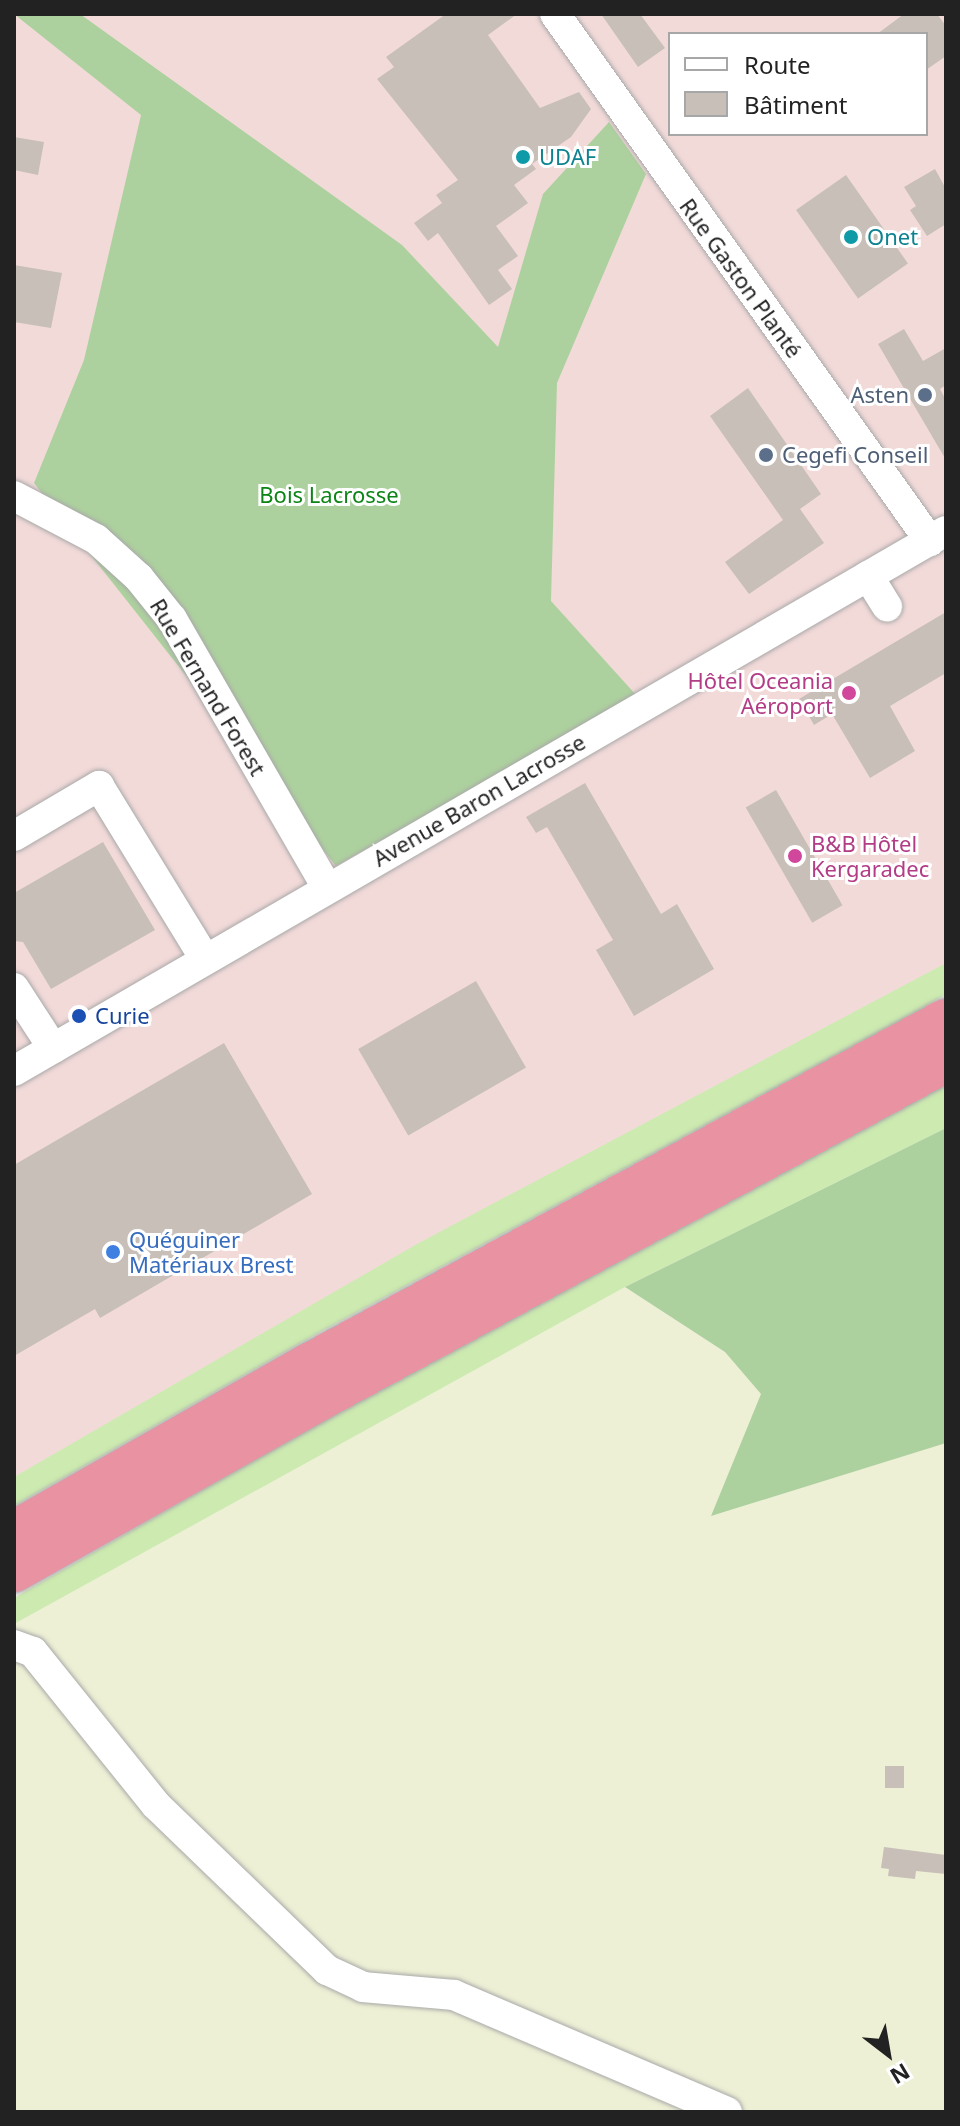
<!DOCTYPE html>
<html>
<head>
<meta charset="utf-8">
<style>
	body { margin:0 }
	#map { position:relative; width:960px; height:2126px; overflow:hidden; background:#f2efe9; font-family:"Noto Sans",sans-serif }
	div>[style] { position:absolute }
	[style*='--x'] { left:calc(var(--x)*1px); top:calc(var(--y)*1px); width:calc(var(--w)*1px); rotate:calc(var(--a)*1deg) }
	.commercial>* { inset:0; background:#f2dad9 }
	.farmland>* { inset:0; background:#eef0d5 }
	.grass>* { inset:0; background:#cdebb0 }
	.forest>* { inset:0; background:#add19e }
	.building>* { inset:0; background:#c7bfb8; transform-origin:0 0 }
	.roads { filter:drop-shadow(0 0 2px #a9a9a9) drop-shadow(0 0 2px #a9a9a9) }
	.minor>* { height:30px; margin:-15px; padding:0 15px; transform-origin:15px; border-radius:15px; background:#fff }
	.highway>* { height:44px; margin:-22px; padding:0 22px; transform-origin:22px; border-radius:22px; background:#e892a2 }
	.dots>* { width:22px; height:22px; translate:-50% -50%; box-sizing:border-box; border:4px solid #fff; border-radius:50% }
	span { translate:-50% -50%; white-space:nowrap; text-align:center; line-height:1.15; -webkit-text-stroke:6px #fff; paint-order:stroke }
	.culture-label { font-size:22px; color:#0d838f }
	.left { translate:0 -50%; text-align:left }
	.street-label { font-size:22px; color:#222 }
	.service-label { font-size:22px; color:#4e5e75 }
	.right { translate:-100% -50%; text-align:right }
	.park-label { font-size:22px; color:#0c8416 }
	.hotel-label { font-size:22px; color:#b23c85 }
	.transit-label { font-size:22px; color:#164399 }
	.shop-label { font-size:22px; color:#366cbe }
	.frame { position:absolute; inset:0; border:16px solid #222; pointer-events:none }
	.legend { position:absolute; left:668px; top:32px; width:260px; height:104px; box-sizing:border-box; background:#fff; border:2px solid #a7a7a7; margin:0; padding:10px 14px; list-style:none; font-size:24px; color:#222 }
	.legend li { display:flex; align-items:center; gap:16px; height:40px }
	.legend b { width:40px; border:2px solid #a7a7a7 }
	.north { position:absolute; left:848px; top:2014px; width:80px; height:80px; -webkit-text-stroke:6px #fff; paint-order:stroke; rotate:149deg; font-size:22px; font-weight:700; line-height:32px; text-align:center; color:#222 }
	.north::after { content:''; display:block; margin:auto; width:28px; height:36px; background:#222; clip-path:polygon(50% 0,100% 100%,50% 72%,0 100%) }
</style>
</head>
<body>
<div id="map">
	<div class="commercial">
		<i style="clip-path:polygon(evenodd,14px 14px,946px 14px,946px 963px,14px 1477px,14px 14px,670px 34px,926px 34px,926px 134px,670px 134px,670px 34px)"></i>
	</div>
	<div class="farmland">
		<i style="clip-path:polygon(625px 1287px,725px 1352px,762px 1394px,711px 1516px,946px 1443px,946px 2112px,14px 2112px,14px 1624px)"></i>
	</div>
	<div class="grass">
		<i style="clip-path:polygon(946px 963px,946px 994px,911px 1015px,320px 1332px,14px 1506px,14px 1477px,417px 1244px)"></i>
		<i style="clip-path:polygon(946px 1083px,946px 1128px,625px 1287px,14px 1624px,14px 1598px,413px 1369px)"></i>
	</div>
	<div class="forest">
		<i style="clip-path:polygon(14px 14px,80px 14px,402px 245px,498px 347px,543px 194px,609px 122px,646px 174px,557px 383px,551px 601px,637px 696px,336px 866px,34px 483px,84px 360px,141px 115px)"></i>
		<i style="clip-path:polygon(946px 1128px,946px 1443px,711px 1516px,761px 1394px,725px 1352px,625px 1287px)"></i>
	</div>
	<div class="building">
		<i style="clip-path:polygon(446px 14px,517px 14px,488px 35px,540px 108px,579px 92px,591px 109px,571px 137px,532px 164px,536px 169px,514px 185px,528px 203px,496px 226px,518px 256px,498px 270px,512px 289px,489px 305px,438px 233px,428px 241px,414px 223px,442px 203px,436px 195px,458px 180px,377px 79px,394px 67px,386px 57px)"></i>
		<i style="clip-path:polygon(601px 14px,640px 14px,665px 48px,638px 67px)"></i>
		<i style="clip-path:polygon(904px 14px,937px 14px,946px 26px,946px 56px,926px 70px,926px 34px,877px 34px)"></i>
		<i style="clip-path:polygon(14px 137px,44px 142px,38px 175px,14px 170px)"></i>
		<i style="clip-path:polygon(935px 169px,946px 189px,946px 224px,927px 236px,910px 210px,916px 206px,904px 187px)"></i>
		<i style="left:846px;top:175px;width:108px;height:61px;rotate:55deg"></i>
		<i style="clip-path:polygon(14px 265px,62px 273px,51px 328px,14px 322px)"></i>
		<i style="clip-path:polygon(904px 329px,923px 361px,946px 348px,946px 385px,940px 389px,946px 400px,946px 460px,878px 344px)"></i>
		<i style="clip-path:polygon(748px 388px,821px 494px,800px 509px,824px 543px,749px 594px,725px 562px,783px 520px,710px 416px)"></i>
		<i style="clip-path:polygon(946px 612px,946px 673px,890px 706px,915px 751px,870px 778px,832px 714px,814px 725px,799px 699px)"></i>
		<i style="clip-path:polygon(585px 783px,661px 914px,677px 904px,714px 969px,634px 1016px,596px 950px,613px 940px,547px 827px,536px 833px,526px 817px)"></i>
		<i style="left:776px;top:790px;width:133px;height:35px;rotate:60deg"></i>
		<i style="clip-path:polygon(103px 842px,155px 930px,51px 989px,23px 942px,14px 941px,14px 893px)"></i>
		<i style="left:476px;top:981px;width:100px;height:136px;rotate:60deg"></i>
		<i style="clip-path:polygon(224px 1043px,312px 1194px,100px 1318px,95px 1309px,14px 1356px,14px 1165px)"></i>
		<i style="left:885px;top:1766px;width:19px;height:22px"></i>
		<i style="clip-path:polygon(884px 1847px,946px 1855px,946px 1874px,916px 1871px,915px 1879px,888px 1876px,889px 1869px,881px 1868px)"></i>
	</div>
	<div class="roads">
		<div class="minor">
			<i style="--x:555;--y:14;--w:647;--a:54.57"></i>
			<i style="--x:14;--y:496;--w:93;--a:27.7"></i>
			<i style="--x:96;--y:539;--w:58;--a:42.2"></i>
			<i style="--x:139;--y:578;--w:53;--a:51.2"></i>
			<i style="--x:172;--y:619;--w:310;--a:60"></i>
			<i style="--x:868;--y:576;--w:36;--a:58"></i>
			<i style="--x:14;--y:836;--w:99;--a:-30.5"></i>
			<i style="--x:99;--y:786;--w:203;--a:58.5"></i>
			<i style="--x:14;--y:988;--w:72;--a:57"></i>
			<i style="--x:14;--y:1071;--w:1077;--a:-30.09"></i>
			<i style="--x:14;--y:1645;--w:20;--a:20"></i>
			<i style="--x:33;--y:1652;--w:196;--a:51.2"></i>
			<i style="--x:156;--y:1805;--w:238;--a:44"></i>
			<i style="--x:327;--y:1970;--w:40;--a:25"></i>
			<i style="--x:363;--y:1987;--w:91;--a:5"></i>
			<i style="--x:454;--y:1995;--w:297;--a:23.2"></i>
		</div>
		<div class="highway">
			<i style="--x:14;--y:1533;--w:340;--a:-29.6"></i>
			<i style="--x:310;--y:1365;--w:723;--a:-28.41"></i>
			<i style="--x:14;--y:1570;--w:368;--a:-29.3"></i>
			<i style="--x:335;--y:1390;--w:694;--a:-28.37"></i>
		</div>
	</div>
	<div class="dots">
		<i style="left:523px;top:157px;background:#0f9aa8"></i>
		<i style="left:851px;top:237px;background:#0f9aa8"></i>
		<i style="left:925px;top:395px;background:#5c6f8a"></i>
		<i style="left:766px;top:455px;background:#5c6f8a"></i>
		<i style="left:849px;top:693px;background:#d1479c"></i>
		<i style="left:795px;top:856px;background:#d1479c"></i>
		<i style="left:79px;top:1016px;background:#1a4fb4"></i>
		<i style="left:113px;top:1252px;background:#3f7fe0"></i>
	</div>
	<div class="culture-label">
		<span class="left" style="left:539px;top:157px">UDAF</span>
		<span class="left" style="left:867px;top:237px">Onet</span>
	</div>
	<div class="street-label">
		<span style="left:741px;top:278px;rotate:54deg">Rue Gaston Planté</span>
		<span style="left:208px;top:687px;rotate:59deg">Rue Fernand Forest</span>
		<span style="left:479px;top:800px;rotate:-30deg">Avenue Baron Lacrosse</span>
	</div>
	<div class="service-label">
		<span class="right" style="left:909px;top:395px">Asten</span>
		<span class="left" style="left:782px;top:455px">Cegefi Conseil</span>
	</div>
	<div class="park-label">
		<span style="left:329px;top:495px">Bois Lacrosse</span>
	</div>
	<div class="hotel-label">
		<span class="right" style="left:833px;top:693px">Hôtel Oceania<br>Aéroport</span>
		<span class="left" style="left:811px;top:856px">B&amp;B Hôtel<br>Kergaradec</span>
	</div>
	<div class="transit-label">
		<span class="left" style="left:95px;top:1016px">Curie</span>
	</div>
	<div class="shop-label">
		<span class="left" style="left:129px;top:1252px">Quéguiner<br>Matériaux Brest</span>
	</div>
	<div class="frame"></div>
	<ul class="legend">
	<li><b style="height:10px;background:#fff"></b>Route</li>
	<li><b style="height:22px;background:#c7bfb8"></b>Bâtiment</li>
	</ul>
	<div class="north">N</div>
</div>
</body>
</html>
